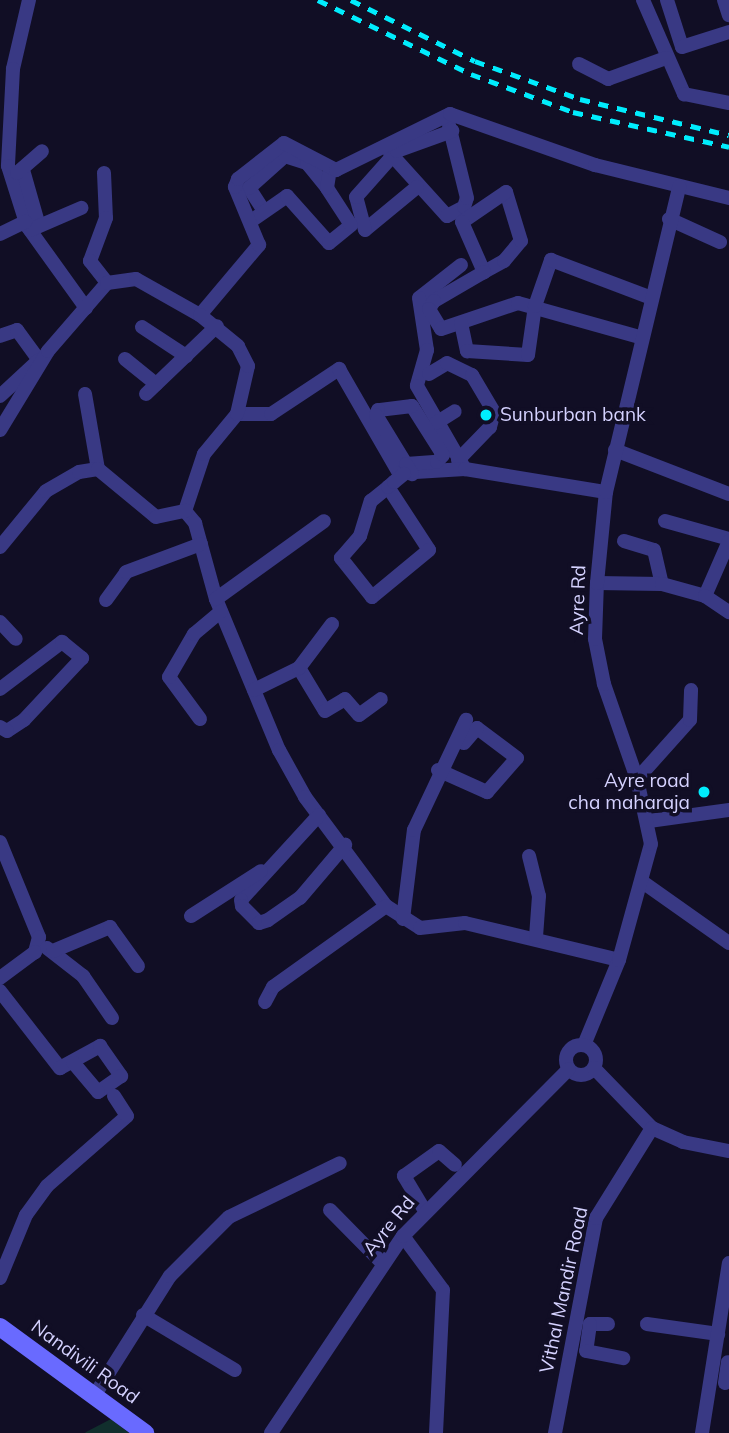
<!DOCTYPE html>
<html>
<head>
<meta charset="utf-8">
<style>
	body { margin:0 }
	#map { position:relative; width:729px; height:1433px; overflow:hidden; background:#110e25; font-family:Mulish,sans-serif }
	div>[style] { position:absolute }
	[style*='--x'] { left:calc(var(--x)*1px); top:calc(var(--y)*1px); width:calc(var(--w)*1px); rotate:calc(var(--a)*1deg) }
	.green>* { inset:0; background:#112f2d }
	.street>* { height:14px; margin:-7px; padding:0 7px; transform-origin:7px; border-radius:7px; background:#393984 }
	.street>.ring { margin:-7px; padding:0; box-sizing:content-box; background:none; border:14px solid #393984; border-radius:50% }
	.secondary>* { height:18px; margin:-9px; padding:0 9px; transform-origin:9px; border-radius:9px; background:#696aff }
	.rail>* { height:4.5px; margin-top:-2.25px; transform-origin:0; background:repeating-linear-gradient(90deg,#00ecfd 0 10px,transparent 0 19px) }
	.dots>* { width:19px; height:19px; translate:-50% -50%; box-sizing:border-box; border:4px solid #110e25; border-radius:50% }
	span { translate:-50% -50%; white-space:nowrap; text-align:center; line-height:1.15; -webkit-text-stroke:7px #110e25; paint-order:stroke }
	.poi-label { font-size:19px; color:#d5d2ff }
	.left { translate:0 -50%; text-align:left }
	.right { translate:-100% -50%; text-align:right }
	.street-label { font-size:19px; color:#d5d2ff }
</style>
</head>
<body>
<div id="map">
	<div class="green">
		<i style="clip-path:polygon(111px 1419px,129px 1433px,85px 1433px,86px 1432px)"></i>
	</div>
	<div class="street">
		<i style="--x:29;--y:0;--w:71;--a:103.1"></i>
		<i style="--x:13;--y:69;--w:97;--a:93"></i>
		<i style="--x:8;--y:166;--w:63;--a:72.4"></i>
		<i style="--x:27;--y:226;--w:101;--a:54.3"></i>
		<i style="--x:643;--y:0;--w:103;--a:66.4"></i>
		<i style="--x:684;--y:94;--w:46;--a:11.3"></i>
		<i style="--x:667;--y:0;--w:49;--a:72.3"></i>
		<i style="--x:682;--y:47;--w:49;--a:-17.7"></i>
		<i style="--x:724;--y:0;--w:16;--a:72"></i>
		<i style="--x:579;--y:64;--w:33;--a:27"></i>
		<i style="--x:608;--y:79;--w:62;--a:-19.9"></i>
		<i style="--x:390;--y:153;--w:85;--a:47.9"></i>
		<i style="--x:447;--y:216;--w:19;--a:-28"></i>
		<i style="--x:464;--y:207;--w:9;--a:-72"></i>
		<i style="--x:467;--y:198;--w:75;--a:-103.9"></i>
		<i style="--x:23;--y:170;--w:58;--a:74.1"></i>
		<i style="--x:17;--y:173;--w:33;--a:-41"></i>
		<i style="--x:104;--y:173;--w:45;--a:87.5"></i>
		<i style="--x:106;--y:218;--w:46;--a:110.4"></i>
		<i style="--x:90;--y:261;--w:28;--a:52"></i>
		<i style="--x:417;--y:187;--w:67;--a:140.4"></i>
		<i style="--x:365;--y:230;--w:34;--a:-105"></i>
		<i style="--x:356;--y:197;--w:62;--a:-48.3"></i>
		<i style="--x:397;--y:151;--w:59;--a:-20"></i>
		<i style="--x:264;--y:211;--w:27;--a:-123"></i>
		<i style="--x:249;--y:188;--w:48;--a:-41.6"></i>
		<i style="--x:285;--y:156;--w:23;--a:18"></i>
		<i style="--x:307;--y:163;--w:32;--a:51"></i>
		<i style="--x:669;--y:219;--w:56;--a:24.3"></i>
		<i style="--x:251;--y:221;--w:44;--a:-34.8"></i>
		<i style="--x:287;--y:196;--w:63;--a:48.2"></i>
		<i style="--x:329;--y:243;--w:28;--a:-39"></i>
		<i style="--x:351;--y:225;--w:44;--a:-123"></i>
		<i style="--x:327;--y:188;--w:18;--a:-81"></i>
		<i style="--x:30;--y:230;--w:56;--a:-23.3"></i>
		<i style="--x:0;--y:234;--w:28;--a:-26"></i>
		<i style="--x:461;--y:265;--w:53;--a:141.8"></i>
		<i style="--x:419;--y:298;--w:53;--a:81.3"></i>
		<i style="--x:427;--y:350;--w:37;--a:106"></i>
		<i style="--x:417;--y:386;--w:96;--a:60"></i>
		<i style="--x:484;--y:272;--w:23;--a:-29"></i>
		<i style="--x:504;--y:261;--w:26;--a:-50"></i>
		<i style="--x:521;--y:241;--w:51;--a:-107"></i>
		<i style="--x:506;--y:192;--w:53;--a:145.7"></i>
		<i style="--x:462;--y:222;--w:55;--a:66.3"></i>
		<i style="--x:484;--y:272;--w:58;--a:149.9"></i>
		<i style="--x:434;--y:301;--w:9;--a:122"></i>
		<i style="--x:429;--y:309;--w:23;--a:59"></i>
		<i style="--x:441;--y:329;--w:81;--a:-18.7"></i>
		<i style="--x:518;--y:303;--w:127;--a:15.6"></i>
		<i style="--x:461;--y:323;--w:29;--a:78"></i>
		<i style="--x:467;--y:351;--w:61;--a:3.8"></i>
		<i style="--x:528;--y:355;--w:49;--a:-81.9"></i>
		<i style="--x:535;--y:306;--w:49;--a:-70.8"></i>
		<i style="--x:551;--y:260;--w:105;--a:20.7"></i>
		<i style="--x:142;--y:327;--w:53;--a:33.4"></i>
		<i style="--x:0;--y:336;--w:18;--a:-19"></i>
		<i style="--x:17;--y:330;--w:37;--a:54"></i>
		<i style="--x:39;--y:360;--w:53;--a:137.3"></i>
		<i style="--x:125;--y:359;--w:40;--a:39"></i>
		<i style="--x:429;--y:374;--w:21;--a:-31"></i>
		<i style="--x:447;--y:363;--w:28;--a:26"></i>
		<i style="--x:472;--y:375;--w:43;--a:59.3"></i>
		<i style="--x:494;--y:412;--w:16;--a:105"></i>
		<i style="--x:490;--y:427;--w:46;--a:134.1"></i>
		<i style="--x:85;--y:394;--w:76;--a:80.2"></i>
		<i style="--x:146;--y:394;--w:98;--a:-43.8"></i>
		<i style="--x:237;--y:414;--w:34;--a:0"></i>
		<i style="--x:271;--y:414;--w:82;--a:-33.5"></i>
		<i style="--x:339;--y:369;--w:120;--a:60"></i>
		<i style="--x:399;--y:473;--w:66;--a:-3.5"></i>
		<i style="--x:465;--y:469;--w:143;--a:9.3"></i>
		<i style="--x:436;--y:423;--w:22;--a:-32"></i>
		<i style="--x:0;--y:430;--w:92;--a:-58.7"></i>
		<i style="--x:48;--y:351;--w:90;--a:-49.1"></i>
		<i style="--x:107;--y:283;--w:29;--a:-8"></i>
		<i style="--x:136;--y:279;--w:73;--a:29.4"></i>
		<i style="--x:200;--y:315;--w:92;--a:-49.9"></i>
		<i style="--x:259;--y:245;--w:63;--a:-112.5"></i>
		<i style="--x:235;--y:187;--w:9;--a:-69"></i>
		<i style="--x:238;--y:179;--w:58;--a:-38"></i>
		<i style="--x:284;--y:143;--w:59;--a:27.4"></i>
		<i style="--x:336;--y:170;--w:127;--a:-26.2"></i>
		<i style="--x:450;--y:114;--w:154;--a:19.4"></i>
		<i style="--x:595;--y:165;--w:138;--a:13.8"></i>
		<i style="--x:615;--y:450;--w:122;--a:21.1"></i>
		<i style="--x:406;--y:464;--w:31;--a:-4"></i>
		<i style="--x:437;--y:462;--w:9;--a:-49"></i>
		<i style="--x:443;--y:455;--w:58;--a:-122.3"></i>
		<i style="--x:412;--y:406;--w:34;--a:173"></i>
		<i style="--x:378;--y:410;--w:5;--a:112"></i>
		<i style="--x:376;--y:415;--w:57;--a:58.5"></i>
		<i style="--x:406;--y:464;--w:12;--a:59"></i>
		<i style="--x:388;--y:487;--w:75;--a:56.9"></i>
		<i style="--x:429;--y:550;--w:74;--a:140.5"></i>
		<i style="--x:372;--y:597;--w:50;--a:-128.5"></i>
		<i style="--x:341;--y:558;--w:29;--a:-49"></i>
		<i style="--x:360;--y:536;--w:37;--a:-73"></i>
		<i style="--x:371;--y:501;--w:22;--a:-39"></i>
		<i style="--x:388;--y:487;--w:8;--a:-40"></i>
		<i style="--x:394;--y:482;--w:13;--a:-39"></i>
		<i style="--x:185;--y:511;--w:16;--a:50"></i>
		<i style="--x:195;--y:523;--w:79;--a:74.6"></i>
		<i style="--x:216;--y:599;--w:164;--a:67.4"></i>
		<i style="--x:279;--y:750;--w:54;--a:61"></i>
		<i style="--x:305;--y:797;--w:136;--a:53.4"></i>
		<i style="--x:386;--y:906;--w:40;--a:32.9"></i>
		<i style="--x:420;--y:928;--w:45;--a:-6.3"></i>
		<i style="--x:465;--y:923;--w:158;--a:13.5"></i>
		<i style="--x:185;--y:511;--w:60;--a:-71.6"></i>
		<i style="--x:204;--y:454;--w:52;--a:-50.5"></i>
		<i style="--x:237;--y:414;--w:49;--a:-77.1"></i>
		<i style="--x:248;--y:366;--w:22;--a:-117"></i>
		<i style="--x:238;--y:346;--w:49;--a:-140.8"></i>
		<i style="--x:665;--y:521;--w:66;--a:15.7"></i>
		<i style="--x:624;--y:541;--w:31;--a:17"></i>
		<i style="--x:654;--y:550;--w:35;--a:77"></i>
		<i style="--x:0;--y:547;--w:72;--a:-50.6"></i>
		<i style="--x:46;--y:491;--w:38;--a:-30"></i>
		<i style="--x:79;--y:472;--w:19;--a:-9"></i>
		<i style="--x:98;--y:469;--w:75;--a:39.6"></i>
		<i style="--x:156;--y:517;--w:30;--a:-12"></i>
		<i style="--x:597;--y:583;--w:65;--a:0.9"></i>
		<i style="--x:662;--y:584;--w:45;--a:15.6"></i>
		<i style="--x:705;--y:596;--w:60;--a:-66.4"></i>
		<i style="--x:705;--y:596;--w:29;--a:34"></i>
		<i style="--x:216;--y:599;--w:133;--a:-35.8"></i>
		<i style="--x:106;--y:600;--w:34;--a:-54"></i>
		<i style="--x:126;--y:572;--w:80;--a:-20.5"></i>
		<i style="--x:0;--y:622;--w:23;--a:47"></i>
		<i style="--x:299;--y:668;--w:50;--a:58.8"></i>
		<i style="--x:325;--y:711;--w:23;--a:-31"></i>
		<i style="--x:345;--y:699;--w:21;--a:49"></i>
		<i style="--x:359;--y:715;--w:27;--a:-36"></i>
		<i style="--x:0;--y:689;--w:78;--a:-37.2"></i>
		<i style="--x:62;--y:642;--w:26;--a:39"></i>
		<i style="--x:82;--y:658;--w:85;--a:133.1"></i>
		<i style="--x:24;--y:720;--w:20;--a:147"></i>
		<i style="--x:7;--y:731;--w:8;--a:-150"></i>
		<i style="--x:254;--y:690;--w:50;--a:-26.1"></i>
		<i style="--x:299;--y:668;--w:55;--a:-53.1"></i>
		<i style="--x:200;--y:719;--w:52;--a:-126.4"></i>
		<i style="--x:169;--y:677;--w:50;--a:-59.8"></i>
		<i style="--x:194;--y:634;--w:35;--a:-40"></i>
		<i style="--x:438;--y:770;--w:54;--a:24.2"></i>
		<i style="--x:487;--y:792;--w:45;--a:-48.6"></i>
		<i style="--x:517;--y:758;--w:50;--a:-143.1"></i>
		<i style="--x:477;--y:728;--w:20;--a:131"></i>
		<i style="--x:637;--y:779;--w:79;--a:-48.1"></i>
		<i style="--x:690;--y:720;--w:30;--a:-88"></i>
		<i style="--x:319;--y:815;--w:115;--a:132.5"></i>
		<i style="--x:241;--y:900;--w:6;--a:81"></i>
		<i style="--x:242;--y:906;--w:24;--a:45"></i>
		<i style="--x:259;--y:923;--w:9;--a:-18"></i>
		<i style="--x:268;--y:920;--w:39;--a:-35"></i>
		<i style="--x:300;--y:898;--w:70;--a:-49.7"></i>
		<i style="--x:649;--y:821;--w:81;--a:-7.8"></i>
		<i style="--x:0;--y:842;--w:103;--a:67.7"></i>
		<i style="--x:39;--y:937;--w:16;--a:105"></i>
		<i style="--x:35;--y:952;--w:44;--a:143.4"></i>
		<i style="--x:529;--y:856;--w:41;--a:76"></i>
		<i style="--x:539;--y:896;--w:41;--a:94.2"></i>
		<i style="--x:644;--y:883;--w:104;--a:35.2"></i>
		<i style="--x:191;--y:916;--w:83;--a:-32.7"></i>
		<i style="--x:403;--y:919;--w:90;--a:-83"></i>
		<i style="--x:414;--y:830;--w:122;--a:-64.7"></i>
		<i style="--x:47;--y:948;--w:46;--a:37.9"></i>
		<i style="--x:83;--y:976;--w:51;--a:55.4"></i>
		<i style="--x:53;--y:951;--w:62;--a:-22.8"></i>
		<i style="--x:110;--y:927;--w:48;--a:54.3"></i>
		<i style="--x:0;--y:991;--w:98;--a:52.1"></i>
		<i style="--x:60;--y:1068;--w:46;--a:-28.8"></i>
		<i style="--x:100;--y:1046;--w:37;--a:55"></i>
		<i style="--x:121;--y:1076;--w:28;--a:145"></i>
		<i style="--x:98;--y:1092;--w:38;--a:-130"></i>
		<i style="--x:265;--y:1002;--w:17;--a:-62"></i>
		<i style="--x:273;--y:987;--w:139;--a:-35.6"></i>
		<i style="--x:584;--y:1045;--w:92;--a:-67.6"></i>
		<i style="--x:619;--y:960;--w:120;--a:-74.6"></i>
		<i style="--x:651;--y:844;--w:66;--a:-102.2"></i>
		<i style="--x:637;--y:779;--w:101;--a:-109.2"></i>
		<i style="--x:604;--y:684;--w:46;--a:-101.3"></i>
		<i style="--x:595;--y:639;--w:56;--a:-88"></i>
		<i style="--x:597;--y:583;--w:91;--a:-84.4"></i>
		<i style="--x:606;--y:492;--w:314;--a:-76.5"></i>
		<i class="ring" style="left:566px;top:1045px;width:16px;height:16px"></i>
		<i style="--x:594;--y:1068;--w:83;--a:46"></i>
		<i style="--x:652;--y:1128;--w:34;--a:24"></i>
		<i style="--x:683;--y:1142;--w:47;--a:11.1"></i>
		<i style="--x:330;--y:1210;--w:76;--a:45.5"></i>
		<i style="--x:425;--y:1211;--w:41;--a:-121"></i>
		<i style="--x:404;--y:1176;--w:43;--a:-35.5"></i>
		<i style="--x:439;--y:1151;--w:21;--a:41"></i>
		<i style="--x:403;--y:1236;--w:67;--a:53.5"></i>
		<i style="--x:443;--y:1290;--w:143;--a:92.8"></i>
		<i style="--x:0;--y:1278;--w:68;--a:-67.6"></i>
		<i style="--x:26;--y:1215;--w:36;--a:-54"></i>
		<i style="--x:47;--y:1186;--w:106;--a:-41.2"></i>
		<i style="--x:127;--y:1116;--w:24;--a:-123"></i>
		<i style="--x:143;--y:1315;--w:107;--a:30.9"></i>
		<i style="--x:608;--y:1324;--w:18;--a:180"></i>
		<i style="--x:590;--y:1324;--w:27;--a:98"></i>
		<i style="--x:586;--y:1351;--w:38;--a:11"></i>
		<i style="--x:647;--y:1324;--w:72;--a:8"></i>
		<i style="--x:725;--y:1383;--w:21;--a:-82"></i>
		<i style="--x:96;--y:1393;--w:138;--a:-57.7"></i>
		<i style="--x:170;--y:1276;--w:83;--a:-45"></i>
		<i style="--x:229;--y:1217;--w:123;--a:-25.9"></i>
		<i style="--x:271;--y:1433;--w:237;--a:-56.2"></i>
		<i style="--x:403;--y:1236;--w:235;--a:-45.2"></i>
		<i style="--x:555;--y:1433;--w:219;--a:-79.2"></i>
		<i style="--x:596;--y:1218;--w:106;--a:-58.1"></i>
		<i style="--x:702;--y:1433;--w:172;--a:-81"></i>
	</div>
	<div class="secondary">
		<i style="--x:0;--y:1327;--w:180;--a:36.2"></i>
	</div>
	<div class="rail">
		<i style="--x:318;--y:0;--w:170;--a:25.8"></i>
		<i style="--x:471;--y:74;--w:109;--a:20.4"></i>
		<i style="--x:573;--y:112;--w:160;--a:12.6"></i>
		<i style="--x:351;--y:0;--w:138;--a:26.2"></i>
		<i style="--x:475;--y:61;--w:112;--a:19.9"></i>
		<i style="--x:580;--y:99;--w:153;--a:13.6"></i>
	</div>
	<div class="dots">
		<i style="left:486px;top:415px;background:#00ecfd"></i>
		<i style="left:704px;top:792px;background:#00ecfd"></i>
	</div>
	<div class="poi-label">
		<span class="left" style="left:500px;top:415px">Sunburban bank</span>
		<span class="right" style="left:690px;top:792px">Ayre road<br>cha maharaja</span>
	</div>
	<div class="street-label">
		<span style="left:578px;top:600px;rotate:-88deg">Ayre Rd</span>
		<span style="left:389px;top:1226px;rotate:-51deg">Ayre Rd</span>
		<span style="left:564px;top:1290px;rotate:-78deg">Vithal Mandir Road</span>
		<span style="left:85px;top:1362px;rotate:36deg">Nandivili Road</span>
	</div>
</div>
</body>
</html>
